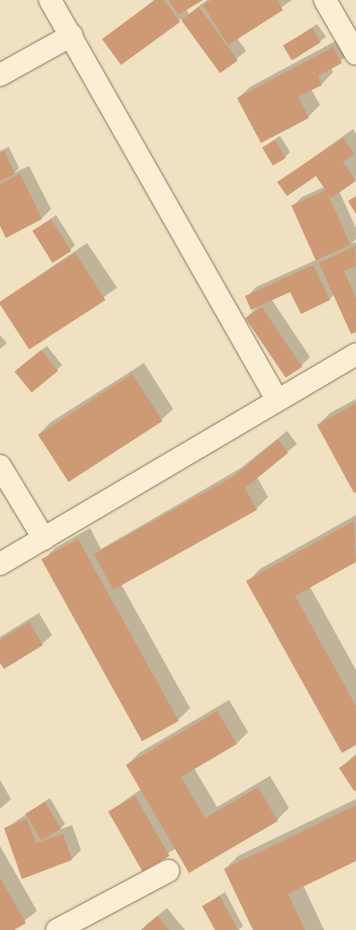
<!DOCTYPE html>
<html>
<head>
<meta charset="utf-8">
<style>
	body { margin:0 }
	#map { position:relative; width:356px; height:930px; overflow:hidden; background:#efe1c1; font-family:"Source Serif 4",serif }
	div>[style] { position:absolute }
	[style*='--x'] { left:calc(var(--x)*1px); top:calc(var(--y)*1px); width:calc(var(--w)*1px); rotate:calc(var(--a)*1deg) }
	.shadow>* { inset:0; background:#0003; transform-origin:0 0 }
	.building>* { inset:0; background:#ce9a76; transform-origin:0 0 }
	.roads { filter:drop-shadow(0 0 1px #897258) drop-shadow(0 0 1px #897258) }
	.minor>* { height:22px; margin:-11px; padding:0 11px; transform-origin:11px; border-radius:11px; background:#faeed4 }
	span { translate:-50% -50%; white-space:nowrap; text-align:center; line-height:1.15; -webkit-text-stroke:3.5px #f6ebd1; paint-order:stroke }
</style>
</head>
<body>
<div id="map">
	<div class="shadow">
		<i style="clip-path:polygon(154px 0,201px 0,186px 9px,189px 14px,207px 0,292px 0,237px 38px,246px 51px,220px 72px,182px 19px,103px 40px)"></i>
		<i style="left:317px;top:24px;width:16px;height:39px;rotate:55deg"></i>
		<i style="clip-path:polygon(345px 36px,353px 51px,331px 68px,333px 72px,322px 84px,311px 89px,320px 105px,308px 117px,238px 98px,250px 87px)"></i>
		<i style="clip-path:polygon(353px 129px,356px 134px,356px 179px,339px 191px,356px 228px,356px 239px,351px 244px,356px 242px,356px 331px,334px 294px,329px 300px,291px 291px,272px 300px,310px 357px,301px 366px,246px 318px,258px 306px,247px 297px,256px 287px,318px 259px,293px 206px,302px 197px,324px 187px,316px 175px,279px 182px)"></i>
		<i style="clip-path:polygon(280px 136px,290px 152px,285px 157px,263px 147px)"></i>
		<i style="clip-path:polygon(9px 147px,19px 168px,14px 173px,29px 166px,51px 209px,42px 218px,6px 236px,0 224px,0 151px)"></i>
		<i style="clip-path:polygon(56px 215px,75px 245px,70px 250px,34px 231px)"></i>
		<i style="left:87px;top:243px;width:54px;height:105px;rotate:56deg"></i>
		<i style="clip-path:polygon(0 335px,7px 343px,0 349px)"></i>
		<i style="clip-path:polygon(47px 346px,62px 365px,57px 370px,20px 367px)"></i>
		<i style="clip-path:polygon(144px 363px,173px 409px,161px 420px,39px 434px,51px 422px)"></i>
		<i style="clip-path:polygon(356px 399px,356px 491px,318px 425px,330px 413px)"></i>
		<i style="clip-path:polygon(287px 431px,297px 444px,257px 477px,268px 497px,256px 509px,121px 584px,190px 708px,178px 720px,43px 560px,55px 548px,90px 528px,101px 549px,241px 468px)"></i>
		<i style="clip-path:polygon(356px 515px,356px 561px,310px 587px,356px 670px,356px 744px,247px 582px,260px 569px)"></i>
		<i style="clip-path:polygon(39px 613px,52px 635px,42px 644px,0 661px,0 637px)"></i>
		<i style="clip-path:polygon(229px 700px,248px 732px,236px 744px,194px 768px,217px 807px,270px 776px,289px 808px,277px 820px,176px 848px,142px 871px,109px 812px,141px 789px,127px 765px,139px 753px)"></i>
		<i style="clip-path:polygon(356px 754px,356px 789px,340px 768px)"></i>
		<i style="clip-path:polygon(0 780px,11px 799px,0 809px)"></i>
		<i style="clip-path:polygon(50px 798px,65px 824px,59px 830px,72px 825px,81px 850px,72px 859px,23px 878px,6px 828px)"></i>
		<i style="clip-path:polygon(356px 799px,356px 860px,303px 885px,324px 930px,254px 930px,225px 869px,238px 856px)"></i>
		<i style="clip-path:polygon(0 846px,37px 911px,12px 930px,0 930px)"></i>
		<i style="clip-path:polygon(225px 892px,243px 926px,239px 930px,216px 930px,203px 906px)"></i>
		<i style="clip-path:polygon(167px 908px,185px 930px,142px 930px,147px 924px)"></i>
	</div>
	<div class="building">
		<i style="clip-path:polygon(155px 0,164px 0,180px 22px,121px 65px,102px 39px)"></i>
		<i style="clip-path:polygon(169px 0,203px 0,178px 15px)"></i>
		<i style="clip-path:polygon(211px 0,277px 0,283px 10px,228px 45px,203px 5px)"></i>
		<i style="left:199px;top:7px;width:66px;height:22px;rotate:54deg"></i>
		<i style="left:312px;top:28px;width:17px;height:34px;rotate:59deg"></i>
		<i style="clip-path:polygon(333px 47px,342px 63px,318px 76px,322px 85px,298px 97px,309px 118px,261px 143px,237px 98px)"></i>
		<i style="clip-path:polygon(343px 138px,355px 154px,343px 162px,356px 181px,331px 198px,316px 176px,287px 196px,277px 182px)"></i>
		<i style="left:275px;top:140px;width:21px;height:15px;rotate:59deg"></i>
		<i style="clip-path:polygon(4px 151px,15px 174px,0 181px,0 153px)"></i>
		<i style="clip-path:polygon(20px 174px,42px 219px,6px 238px,0 226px,0 184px)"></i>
		<i style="left:326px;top:190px;width:60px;height:38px;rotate:66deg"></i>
		<i style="clip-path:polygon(356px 196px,356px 214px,348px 201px)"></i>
		<i style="left:51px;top:219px;width:38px;height:22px;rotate:58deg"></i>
		<i style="clip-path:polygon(355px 246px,356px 266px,344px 271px,356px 298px,356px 332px,351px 334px,319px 263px)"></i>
		<i style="left:75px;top:253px;width:56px;height:91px;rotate:57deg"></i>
		<i style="clip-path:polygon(313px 265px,330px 300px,301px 314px,290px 292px,251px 310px,245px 296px)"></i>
		<i style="left:262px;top:307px;width:72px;height:20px;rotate:56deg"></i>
		<i style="left:41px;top:350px;width:27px;height:34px;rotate:51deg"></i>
		<i style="left:132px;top:374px;width:56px;height:112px;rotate:57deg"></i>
		<i style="clip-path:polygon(356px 403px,356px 492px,354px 493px,317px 425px)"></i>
		<i style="clip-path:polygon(278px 439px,288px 453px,245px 488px,257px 510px,113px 590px,94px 554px,234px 476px)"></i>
		<i style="clip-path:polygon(354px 521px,356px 562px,295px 596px,356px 706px,356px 745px,342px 753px,246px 581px)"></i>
		<i style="left:78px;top:539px;width:208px;height:42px;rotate:61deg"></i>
		<i style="clip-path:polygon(29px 622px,43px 645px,4px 669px,0 663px,0 640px)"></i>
		<i style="clip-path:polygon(217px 711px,237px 744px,181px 777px,205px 818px,258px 787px,278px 821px,189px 873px,126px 765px)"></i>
		<i style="clip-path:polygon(356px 756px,356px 790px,354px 791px,339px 768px)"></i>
		<i style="left:135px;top:796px;width:69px;height:31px;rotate:60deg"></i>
		<i style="left:45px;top:802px;width:31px;height:23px;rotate:59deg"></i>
		<i style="clip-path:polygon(356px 805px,356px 861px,288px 894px,305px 930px,253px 930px,224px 869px)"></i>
		<i style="clip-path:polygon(27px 819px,36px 843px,63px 834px,72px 860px,22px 879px,4px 828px)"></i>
		<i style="clip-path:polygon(0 878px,26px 923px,14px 930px,0 930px)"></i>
		<i style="clip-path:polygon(220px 896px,238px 930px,215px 930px,202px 906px)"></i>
		<i style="clip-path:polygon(158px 916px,169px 930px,141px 930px)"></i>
	</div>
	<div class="roads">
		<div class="minor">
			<i style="--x:50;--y:0;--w:460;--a:60.4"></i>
			<i style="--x:325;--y:0;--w:62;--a:60.1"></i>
			<i style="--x:0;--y:75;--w:82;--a:-29.1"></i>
			<i style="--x:0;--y:466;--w:85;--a:58.9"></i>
			<i style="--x:0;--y:564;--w:413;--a:-30.5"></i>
			<i style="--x:57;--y:930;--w:126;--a:-28"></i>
		</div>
	</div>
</div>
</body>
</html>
